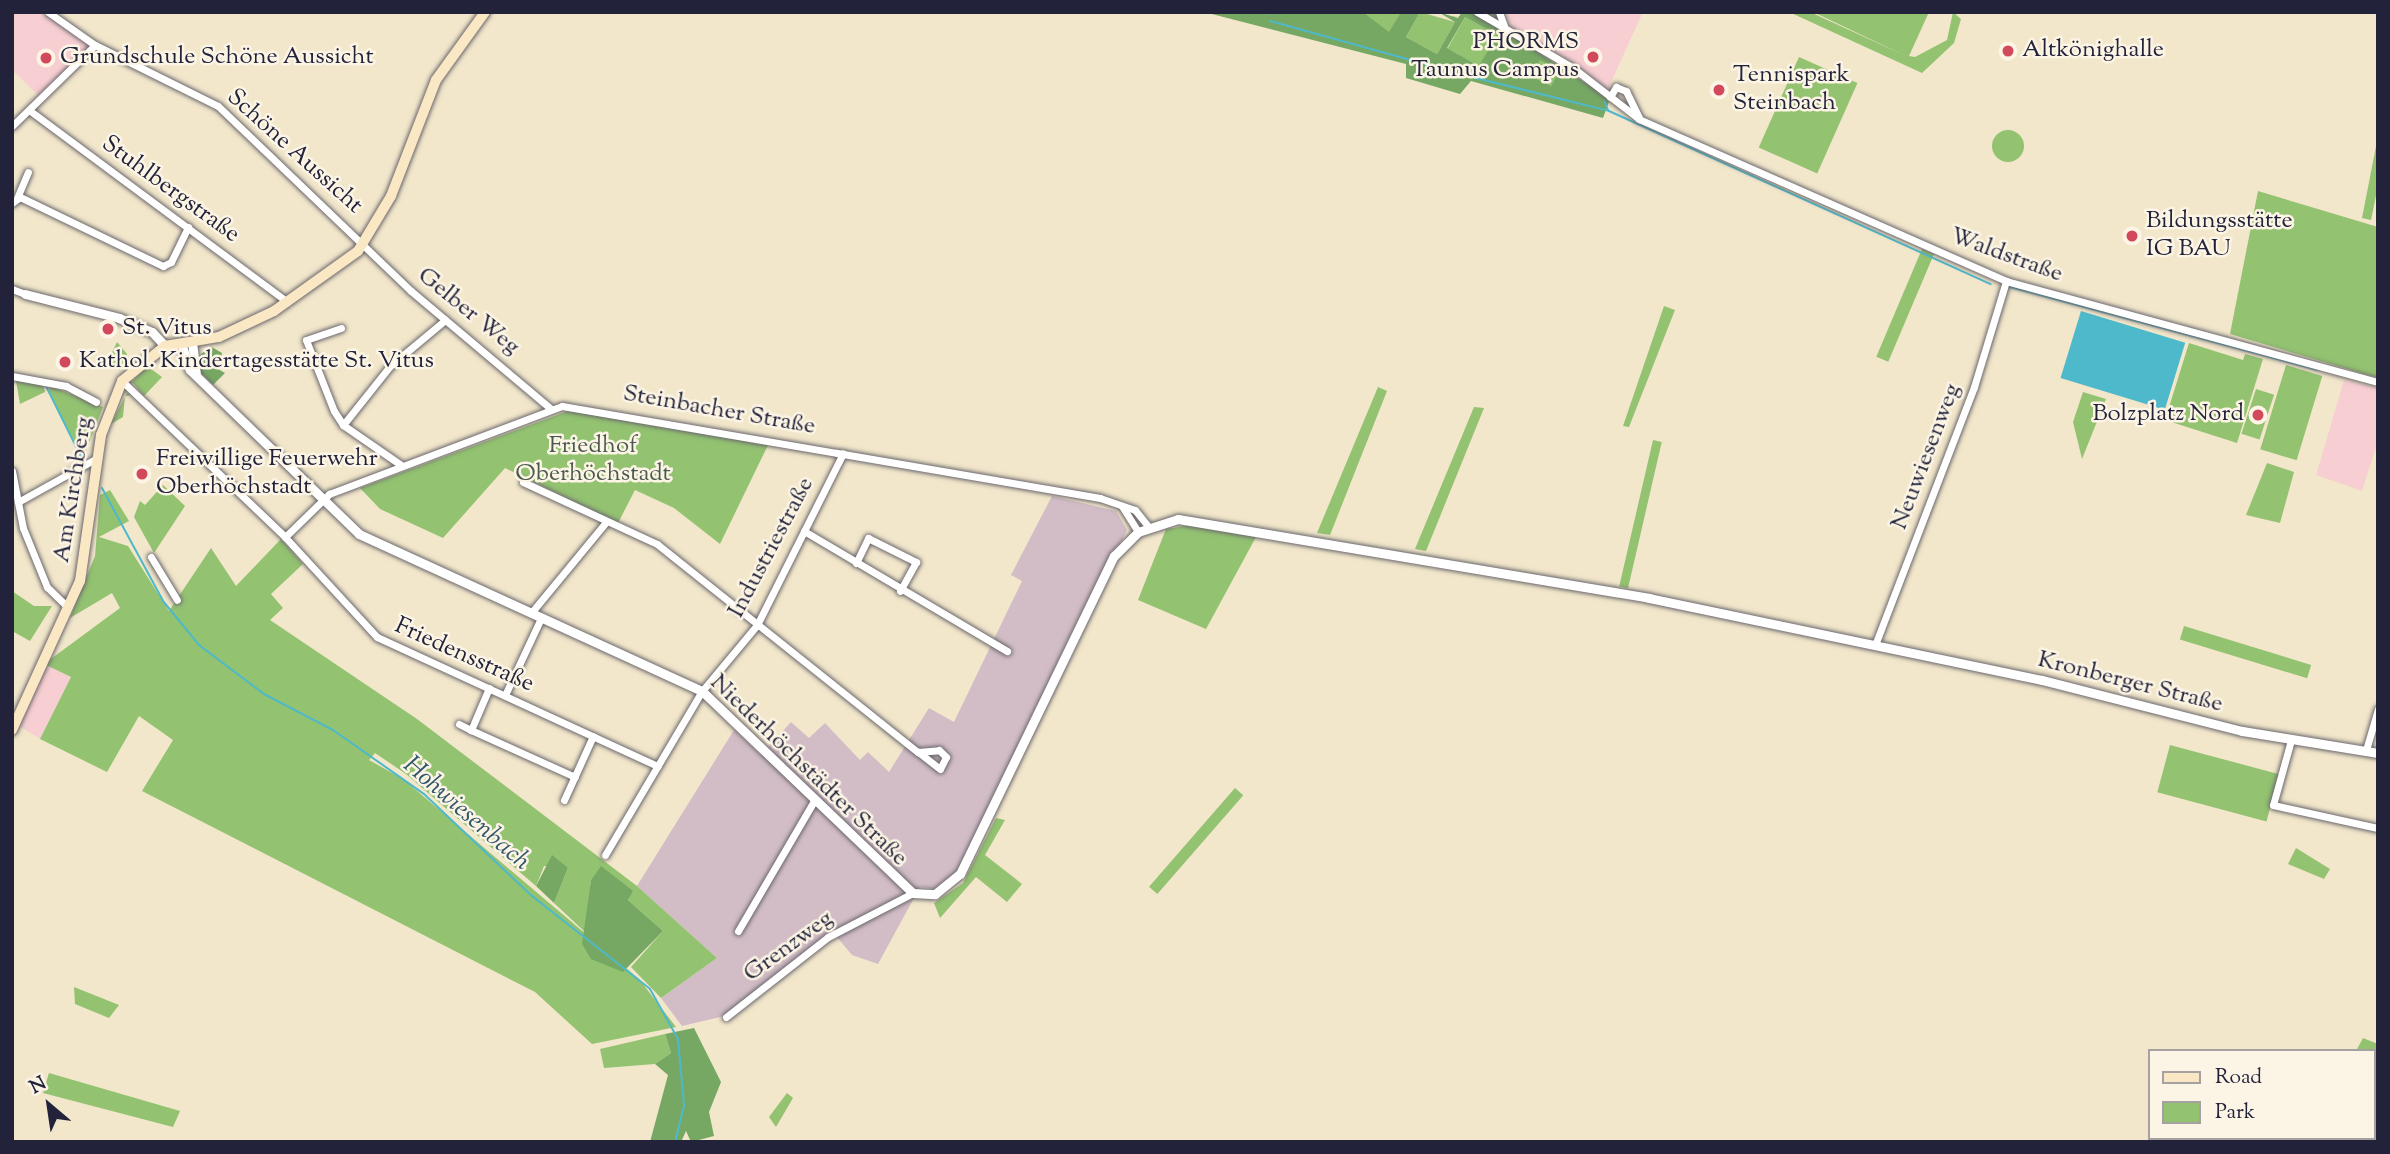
<!DOCTYPE html>
<html>
<head>
<meta charset="utf-8">
<style>
	body { margin:0 }
	#map { position:relative; width:2390px; height:1154px; overflow:hidden; background:#f2e7cb; font-family:"Sorts Mill Goudy",serif }
	div>[style] { position:absolute }
	[style*='--x'] { left:calc(var(--x)*1px); top:calc(var(--y)*1px); width:calc(var(--w)*1px); rotate:calc(var(--a)*1deg) }
	.built>* { inset:0; background:#f7cfd2 }
	.industrial>* { inset:0; background:#d2bdc6 }
	.green>* { inset:0; background:#93c271; transform-origin:0 0 }
	.round { border-radius:50% }
	.forest>* { inset:0; background:#76a863 }
	.water>* { inset:0; background:#4eb9ca; transform-origin:0 0 }
	.stream>* { height:2px; margin:-1px; padding:0 1px; transform-origin:1px; border-radius:1px; background:#4eb9ca }
	.roads { filter:drop-shadow(0 0 2px #6b676d) drop-shadow(0 0 2px #6b676d) }
	.minor>* { height:7px; margin:-3.5px; padding:0 3.5px; transform-origin:3.5px; border-radius:3.5px; background:#fff }
	.tertiary>* { height:9px; margin:-4.5px; padding:0 4.5px; transform-origin:4.5px; border-radius:4.5px; background:#fff }
	.secondary>* { height:10px; margin:-5px; padding:0 5px; transform-origin:5px; border-radius:5px; background:#fae7c3 }
	.dots>* { width:19px; height:19px; translate:-50% -50%; box-sizing:border-box; border:4px solid #fcf5e5; border-radius:50% }
	span { translate:-50% -50%; white-space:nowrap; text-align:center; line-height:1.15; -webkit-text-stroke:5px #fcf5e5; paint-order:stroke }
	.poi-label { font-size:24px; color:#22223b }
	.right { translate:-100% -50%; text-align:right }
	.left { translate:0 -50%; text-align:left }
	.street-label { font-size:24px; color:#22223b }
	.park-label { font-size:24px; color:#4a5a4e }
	.water-label { font-size:26px; color:#31576d; font-style:italic }
	.frame { position:absolute; inset:0; border:14px solid #22223b; pointer-events:none }
	.legend { position:absolute; left:2148px; top:1049px; width:228px; height:91px; box-sizing:border-box; background:#fcf5e5; border:2px solid #a5a1a1; margin:0; padding:9px 12px; list-style:none; font-size:21px; color:#22223b }
	.legend li { display:flex; align-items:center; gap:14px; height:35px }
	.legend b { width:35px; border:2px solid #a5a1a1 }
	.north { position:absolute; left:14px; top:1070px; width:70px; height:70px; -webkit-text-stroke:5px #fcf5e5; paint-order:stroke; rotate:331deg; font-size:19px; font-weight:700; line-height:28px; text-align:center; color:#22223b }
	.north::after { content:''; display:block; margin:auto; width:24px; height:32px; background:#22223b; clip-path:polygon(50% 0,100% 100%,50% 72%,0 100%) }
</style>
</head>
<body>
<div id="map">
	<div class="built">
		<i style="clip-path:polygon(12px 12px,41px 12px,91px 45px,40px 97px,12px 70px)"></i>
		<i style="clip-path:polygon(1505px 12px,1643px 12px,1607px 91px,1574px 63px,1511px 27px)"></i>
		<i style="clip-path:polygon(2344px 380px,2378px 388px,2378px 441px,2362px 491px,2316px 475px)"></i>
		<i style="clip-path:polygon(44px 664px,71px 677px,40px 739px,19px 726px)"></i>
	</div>
	<div class="industrial">
		<i style="clip-path:polygon(1052px 496px,1116px 511px,1127px 530px,953px 879px,937px 889px,920px 887px,878px 964px,852px 955px,836px 936px,733px 1014px,682px 1026px,661px 998px,717px 958px,637px 886px,734px 730px,761px 755px,791px 722px,809px 738px,825px 723px,860px 760px,868px 752px,889px 772px,929px 708px,954px 722px,1022px 581px,1011px 575px)"></i>
	</div>
	<div class="green">
		<i style="clip-path:polygon(1363px 12px,1401px 12px,1389px 33px)"></i>
		<i style="clip-path:polygon(1420px 12px,1455px 22px,1437px 54px,1406px 37px)"></i>
		<i style="clip-path:polygon(1789px 12px,1810px 12px,1908px 57px,1813px 12px,1929px 12px,1909px 56px,1915px 57px,1947px 40px,1953px 12px,1961px 19px,1954px 43px,1922px 73px)"></i>
		<i style="left:1465px;top:17px;width:37px;height:36px;rotate:29deg"></i>
		<i style="left:1799px;top:57px;width:64px;height:99px;rotate:24deg"></i>
		<i style="left:1540px;top:59px;width:23px;height:19px;rotate:29deg"></i>
		<i class="round" style="left:1992px;top:130px;width:32px;height:32px"></i>
		<i style="clip-path:polygon(2378px 136px,2378px 186px,2371px 220px,2362px 218px)"></i>
		<i style="clip-path:polygon(2258px 191px,2378px 227px,2378px 378px,2230px 334px)"></i>
		<i style="left:1922px;top:249px;width:13px;height:117px;rotate:23deg"></i>
		<i style="clip-path:polygon(1664px 306px,1675px 310px,1629px 427px,1623px 426px)"></i>
		<i style="clip-path:polygon(117px 342px,127px 354px,120px 370px,107px 363px)"></i>
		<i style="clip-path:polygon(2189px 343px,2243px 360px,2245px 354px,2263px 359px,2237px 443px,2165px 420px)"></i>
		<i style="left:2286px;top:365px;width:38px;height:88px;rotate:17deg"></i>
		<i style="clip-path:polygon(147px 366px,162px 377px,144px 396px,132px 382px)"></i>
		<i style="clip-path:polygon(16px 381px,43px 384px,45px 392px,20px 404px)"></i>
		<i style="clip-path:polygon(48px 385px,103px 407px,83px 458px,52px 399px)"></i>
		<i style="clip-path:polygon(1378px 387px,1387px 391px,1330px 535px,1317px 533px)"></i>
		<i style="left:2256px;top:389px;width:19px;height:47px;rotate:18deg"></i>
		<i style="clip-path:polygon(2083px 392px,2106px 399px,2082px 459px,2073px 422px)"></i>
		<i style="clip-path:polygon(127px 393px,130px 394px,132px 395px,125px 396px,123px 417px,111px 424px)"></i>
		<i style="clip-path:polygon(1474px 407px,1484px 408px,1426px 551px,1415px 549px)"></i>
		<i style="clip-path:polygon(568px 411px,768px 445px,720px 544px,674px 508px,635px 490px,618px 523px,505px 468px,443px 538px,380px 509px,360px 488px)"></i>
		<i style="left:1653px;top:440px;width:9px;height:150px;rotate:13deg"></i>
		<i style="clip-path:polygon(2267px 463px,2294px 472px,2280px 523px,2246px 515px)"></i>
		<i style="clip-path:polygon(163px 485px,185px 506px,154px 553px,134px 517px,140px 501px,145px 505px)"></i>
		<i style="clip-path:polygon(110px 490px,129px 521px,99px 537px,128px 546px,169px 611px,211px 548px,236px 586px,281px 539px,303px 564px,271px 594px,283px 608px,270px 620px,417px 719px,637px 886px,717px 958px,661px 998px,631px 967px,663px 931px,628px 900px,632px 891px,601px 867px,591px 880px,585px 932px,554px 903px,568px 868px,544px 866px,536px 886px,406px 774px,375px 753px,369px 760px,403px 779px,639px 979px,676px 1027px,592px 1044px,535px 992px,142px 791px,173px 740px,139px 716px,107px 772px,40px 739px,71px 677px,44px 664px,120px 608px,112px 593px,70px 618px,95px 556px,100px 495px)"></i>
		<i style="clip-path:polygon(1191px 525px,1256px 537px,1206px 629px,1138px 600px,1166px 529px)"></i>
		<i style="clip-path:polygon(12px 591px,34px 606px,52px 606px,30px 641px,12px 631px)"></i>
		<i style="left:2184px;top:626px;width:133px;height:14px;rotate:17deg"></i>
		<i style="left:2170px;top:745px;width:113px;height:49px;rotate:15deg"></i>
		<i style="left:1235px;top:788px;width:11px;height:131px;rotate:41deg"></i>
		<i style="clip-path:polygon(996px 818px,1005px 820px,985px 855px,1022px 884px,1007px 902px,976px 877px,940px 918px,934px 903px,963px 883px)"></i>
		<i style="clip-path:polygon(2296px 848px,2330px 869px,2324px 879px,2288px 864px)"></i>
		<i style="clip-path:polygon(74px 987px,119px 1005px,109px 1018px,75px 1004px)"></i>
		<i style="clip-path:polygon(665px 1034px,671px 1053px,655px 1064px,604px 1068px,600px 1049px)"></i>
		<i style="clip-path:polygon(2363px 1038px,2378px 1044px,2374px 1067px,2374px 1051px,2356px 1051px)"></i>
		<i style="clip-path:polygon(49px 1073px,180px 1111px,173px 1127px,43px 1093px)"></i>
		<i style="clip-path:polygon(787px 1093px,793px 1098px,776px 1127px,769px 1117px)"></i>
	</div>
	<div class="forest">
		<i style="clip-path:polygon(evenodd,1204px 12px,1363px 12px,1389px 32px,1401px 12px,1420px 12px,1406px 37px,1437px 54px,1455px 22px,1438px 12px,1458px 18px,1462px 12px,1501px 12px,1495px 24px,1610px 99px,1603px 118px,1471px 81px,1460px 94px,1406px 78px,1406px 64px,1204px 12px,1465px 17px,1497px 35px,1479px 66px,1447px 48px,1465px 17px,1204px 12px,1540px 60px,1560px 70px,1551px 86px,1531px 76px,1540px 60px)"></i>
		<i style="clip-path:polygon(210px 346px,222px 353px,218px 369px,225px 373px,213px 385px,197px 369px,196px 359px)"></i>
		<i style="clip-path:polygon(552px 855px,568px 868px,554px 903px,536px 886px)"></i>
		<i style="clip-path:polygon(601px 866px,633px 891px,628px 900px,663px 931px,623px 972px,591px 959px,582px 944px,591px 880px)"></i>
		<i style="clip-path:polygon(694px 1028px,721px 1082px,709px 1112px,714px 1136px,691px 1142px,686px 1131px,681px 1142px,650px 1142px,668px 1075px,655px 1064px,671px 1053px,665px 1034px)"></i>
	</div>
	<div class="water">
		<i style="left:2081px;top:311px;width:109px;height:70px;rotate:17deg"></i>
	</div>
	<div class="stream">
		<i style="--x:1268;--y:12;--w:2;--a:90"></i>
		<i style="--x:1270;--y:21;--w:202;--a:15.5"></i>
		<i style="--x:1472;--y:77;--w:141;--a:13.9"></i>
		<i style="--x:1609;--y:111;--w:419;--a:24.4"></i>
		<i style="--x:1604;--y:101;--w:10;--a:66"></i>
		<i style="--x:2010;--y:287;--w:318;--a:15.1"></i>
		<i style="--x:46;--y:386;--w:81;--a:63.7"></i>
		<i style="--x:102;--y:488;--w:128;--a:61.6"></i>
		<i style="--x:163;--y:601;--w:57;--a:50.7"></i>
		<i style="--x:199;--y:645;--w:81;--a:37"></i>
		<i style="--x:264;--y:694;--w:78;--a:27.6"></i>
		<i style="--x:333;--y:730;--w:111;--a:35.1"></i>
		<i style="--x:424;--y:794;--w:149;--a:43.4"></i>
		<i style="--x:532;--y:896;--w:150;--a:38.2"></i>
		<i style="--x:650;--y:989;--w:57;--a:60.8"></i>
		<i style="--x:678;--y:1039;--w:67;--a:84.9"></i>
		<i style="--x:684;--y:1106;--w:37;--a:104"></i>
	</div>
	<div class="roads">
		<div class="minor">
			<i style="--x:48;--y:12;--w:57;--a:35.1"></i>
			<i style="--x:95;--y:45;--w:137;--a:26.4"></i>
			<i style="--x:218;--y:106;--w:267;--a:43.8"></i>
			<i style="--x:411;--y:291;--w:182;--a:40.1"></i>
			<i style="--x:1477;--y:12;--w:110;--a:30.1"></i>
			<i style="--x:1572;--y:67;--w:85;--a:37.8"></i>
			<i style="--x:1639;--y:119;--w:401;--a:23.8"></i>
			<i style="--x:2006;--y:281;--w:385;--a:15.2"></i>
			<i style="--x:1499;--y:12;--w:15;--a:70"></i>
			<i style="--x:1610;--y:97;--w:12;--a:-59"></i>
			<i style="--x:1616;--y:87;--w:11;--a:22"></i>
			<i style="--x:1626;--y:91;--w:30;--a:64"></i>
			<i style="--x:29;--y:110;--w:322;--a:36.6"></i>
			<i style="--x:12;--y:126;--w:116;--a:-44.3"></i>
			<i style="--x:17;--y:198;--w:28;--a:-67"></i>
			<i style="--x:12;--y:203;--w:10;--a:-37"></i>
			<i style="--x:20;--y:197;--w:159;--a:25.8"></i>
			<i style="--x:163;--y:266;--w:9;--a:-27"></i>
			<i style="--x:171;--y:262;--w:39;--a:-64"></i>
			<i style="--x:12;--y:289;--w:14;--a:21"></i>
			<i style="--x:341;--y:328;--w:37;--a:161"></i>
			<i style="--x:306;--y:340;--w:76;--a:68.5"></i>
			<i style="--x:334;--y:411;--w:17;--a:57"></i>
			<i style="--x:343;--y:425;--w:70;--a:34.6"></i>
			<i style="--x:12;--y:376;--w:55;--a:10.5"></i>
			<i style="--x:66;--y:386;--w:34;--a:28"></i>
			<i style="--x:122;--y:381;--w:226;--a:43.7"></i>
			<i style="--x:285;--y:537;--w:136;--a:47.4"></i>
			<i style="--x:377;--y:637;--w:309;--a:24.7"></i>
			<i style="--x:343;--y:425;--w:75;--a:-51.5"></i>
			<i style="--x:390;--y:366;--w:72;--a:-39.9"></i>
			<i style="--x:12;--y:471;--w:58;--a:79.1"></i>
			<i style="--x:23;--y:528;--w:64;--a:67.9"></i>
			<i style="--x:47;--y:587;--w:29;--a:44"></i>
			<i style="--x:523;--y:482;--w:148;--a:24.8"></i>
			<i style="--x:657;--y:544;--w:334;--a:38.6"></i>
			<i style="--x:918;--y:752;--w:21;--a:-5"></i>
			<i style="--x:939;--y:750;--w:10;--a:45"></i>
			<i style="--x:946;--y:757;--w:13;--a:117"></i>
			<i style="--x:940;--y:769;--w:28;--a:-142"></i>
			<i style="--x:18;--y:502;--w:90;--a:-29.1"></i>
			<i style="--x:1122;--y:506;--w:31;--a:58"></i>
			<i style="--x:804;--y:531;--w:236;--a:30.6"></i>
			<i style="--x:285;--y:537;--w:62;--a:-44.3"></i>
			<i style="--x:329;--y:494;--w:249;--a:-20.7"></i>
			<i style="--x:562;--y:406;--w:546;--a:9.7"></i>
			<i style="--x:1100;--y:498;--w:37;--a:19"></i>
			<i style="--x:1135;--y:510;--w:22;--a:51"></i>
			<i style="--x:151;--y:557;--w:50;--a:58.8"></i>
			<i style="--x:856;--y:563;--w:28;--a:-64"></i>
			<i style="--x:868;--y:538;--w:54;--a:26.6"></i>
			<i style="--x:916;--y:562;--w:33;--a:119"></i>
			<i style="--x:531;--y:613;--w:118;--a:-50.5"></i>
			<i style="--x:1875;--y:645;--w:276;--a:-69"></i>
			<i style="--x:1974;--y:387;--w:111;--a:-73.2"></i>
			<i style="--x:489;--y:688;--w:46;--a:113.2"></i>
			<i style="--x:471;--y:730;--w:114;--a:24.3"></i>
			<i style="--x:505;--y:695;--w:85;--a:-64.9"></i>
			<i style="--x:459;--y:724;--w:13;--a:27"></i>
			<i style="--x:2291;--y:740;--w:67;--a:105.5"></i>
			<i style="--x:2273;--y:805;--w:107;--a:12.4"></i>
			<i style="--x:2366;--y:750;--w:43;--a:-73.7"></i>
			<i style="--x:564;--y:800;--w:70;--a:-65.6"></i>
			<i style="--x:605;--y:855;--w:191;--a:-59.4"></i>
			<i style="--x:702;--y:691;--w:86;--a:-50.2"></i>
			<i style="--x:757;--y:625;--w:192;--a:-63.4"></i>
			<i style="--x:738;--y:931;--w:151;--a:-59.7"></i>
			<i style="--x:726;--y:1017;--w:130;--a:-38.1"></i>
			<i style="--x:828;--y:937;--w:96;--a:-27.4"></i>
		</div>
		<div class="tertiary">
			<i style="--x:25;--y:294;--w:97;--a:14.3"></i>
			<i style="--x:119;--y:318;--w:36;--a:23"></i>
			<i style="--x:152;--y:332;--w:19;--a:47"></i>
			<i style="--x:192;--y:342;--w:33;--a:83"></i>
			<i style="--x:181;--y:343;--w:28;--a:72"></i>
			<i style="--x:190;--y:370;--w:235;--a:44.1"></i>
			<i style="--x:359;--y:534;--w:377;--a:24.6"></i>
			<i style="--x:702;--y:691;--w:292;--a:43.8"></i>
			<i style="--x:913;--y:893;--w:22;--a:3"></i>
			<i style="--x:935;--y:894;--w:32;--a:-39"></i>
			<i style="--x:960;--y:874;--w:353;--a:-64.2"></i>
			<i style="--x:1114;--y:556;--w:34;--a:-45"></i>
			<i style="--x:1138;--y:532;--w:42;--a:-18"></i>
			<i style="--x:1178;--y:519;--w:478;--a:9.5"></i>
			<i style="--x:1649;--y:598;--w:401;--a:11.8"></i>
			<i style="--x:2042;--y:680;--w:206;--a:14.3"></i>
			<i style="--x:2242;--y:731;--w:138;--a:9.2"></i>
		</div>
		<div class="secondary">
			<i style="--x:12;--y:730;--w:164;--a:-65.5"></i>
			<i style="--x:80;--y:581;--w:148;--a:-81.8"></i>
			<i style="--x:101;--y:435;--w:58;--a:-68.7"></i>
			<i style="--x:122;--y:381;--w:55;--a:-39.1"></i>
			<i style="--x:165;--y:346;--w:55;--a:-9.5"></i>
			<i style="--x:219;--y:337;--w:61;--a:-25.3"></i>
			<i style="--x:274;--y:311;--w:103;--a:-35.5"></i>
			<i style="--x:358;--y:251;--w:64;--a:-59"></i>
			<i style="--x:391;--y:196;--w:124;--a:-68.8"></i>
			<i style="--x:436;--y:80;--w:84;--a:-54.2"></i>
		</div>
	</div>
	<div class="dots">
		<i style="left:2008px;top:51px;background:#d1495b"></i>
		<i style="left:1593px;top:57px;background:#d1495b"></i>
		<i style="left:46px;top:58px;background:#d1495b"></i>
		<i style="left:1719px;top:90px;background:#d1495b"></i>
		<i style="left:2132px;top:236px;background:#d1495b"></i>
		<i style="left:108px;top:329px;background:#d1495b"></i>
		<i style="left:65px;top:362px;background:#d1495b"></i>
		<i style="left:2258px;top:415px;background:#d1495b"></i>
		<i style="left:142px;top:474px;background:#d1495b"></i>
	</div>
	<div class="poi-label">
		<span class="right" style="left:1579px;top:57px">PHORMS<br>Taunus Campus</span>
		<span class="left" style="left:2022px;top:51px">Altkönighalle</span>
		<span class="left" style="left:60px;top:58px">Grundschule Schöne Aussicht</span>
		<span class="left" style="left:1733px;top:90px">Tennispark<br>Steinbach</span>
		<span class="left" style="left:2146px;top:236px">Bildungsstätte<br>IG BAU</span>
		<span class="left" style="left:122px;top:329px">St. Vitus</span>
		<span class="left" style="left:79px;top:362px">Kathol. Kindertagesstätte St. Vitus</span>
		<span class="right" style="left:2244px;top:415px">Bolzplatz Nord</span>
		<span class="left" style="left:156px;top:474px">Freiwillige Feuerwehr<br>Oberhöchstadt</span>
	</div>
	<div class="street-label">
		<span style="left:294px;top:152px;rotate:42deg">Schöne Aussicht</span>
		<span style="left:170px;top:190px;rotate:36deg">Stuhlbergstraße</span>
		<span style="left:2006px;top:256px;rotate:20deg">Waldstraße</span>
		<span style="left:468px;top:312px;rotate:39deg">Gelber Weg</span>
		<span style="left:719px;top:411px;rotate:10deg">Steinbacher Straße</span>
		<span style="left:1927px;top:457px;rotate:-69deg">Neuwiesenweg</span>
		<span style="left:74px;top:490px;rotate:-81deg">Am Kirchberg</span>
		<span style="left:772px;top:548px;rotate:-62deg">Industriestraße</span>
		<span style="left:464px;top:656px;rotate:24deg">Friedensstraße</span>
		<span style="left:2130px;top:683px;rotate:14deg">Kronberger Straße</span>
		<span style="left:808px;top:771px;rotate:44deg">Niederhöchstädter Straße</span>
		<span style="left:789px;top:947px;rotate:-36deg">Grenzweg</span>
	</div>
	<div class="park-label">
		<span style="left:593px;top:461px">Friedhof<br>Oberhöchstadt</span>
	</div>
	<div class="water-label">
		<span style="left:466px;top:814px;rotate:41deg">Hohwiesenbach</span>
	</div>
	<div class="frame"></div>
	<ul class="legend">
	<li><b style="height:9px;background:#fae7c3"></b>Road</li>
	<li><b style="height:19px;background:#93c271"></b>Park</li>
	</ul>
	<div class="north">N</div>
</div>
</body>
</html>
